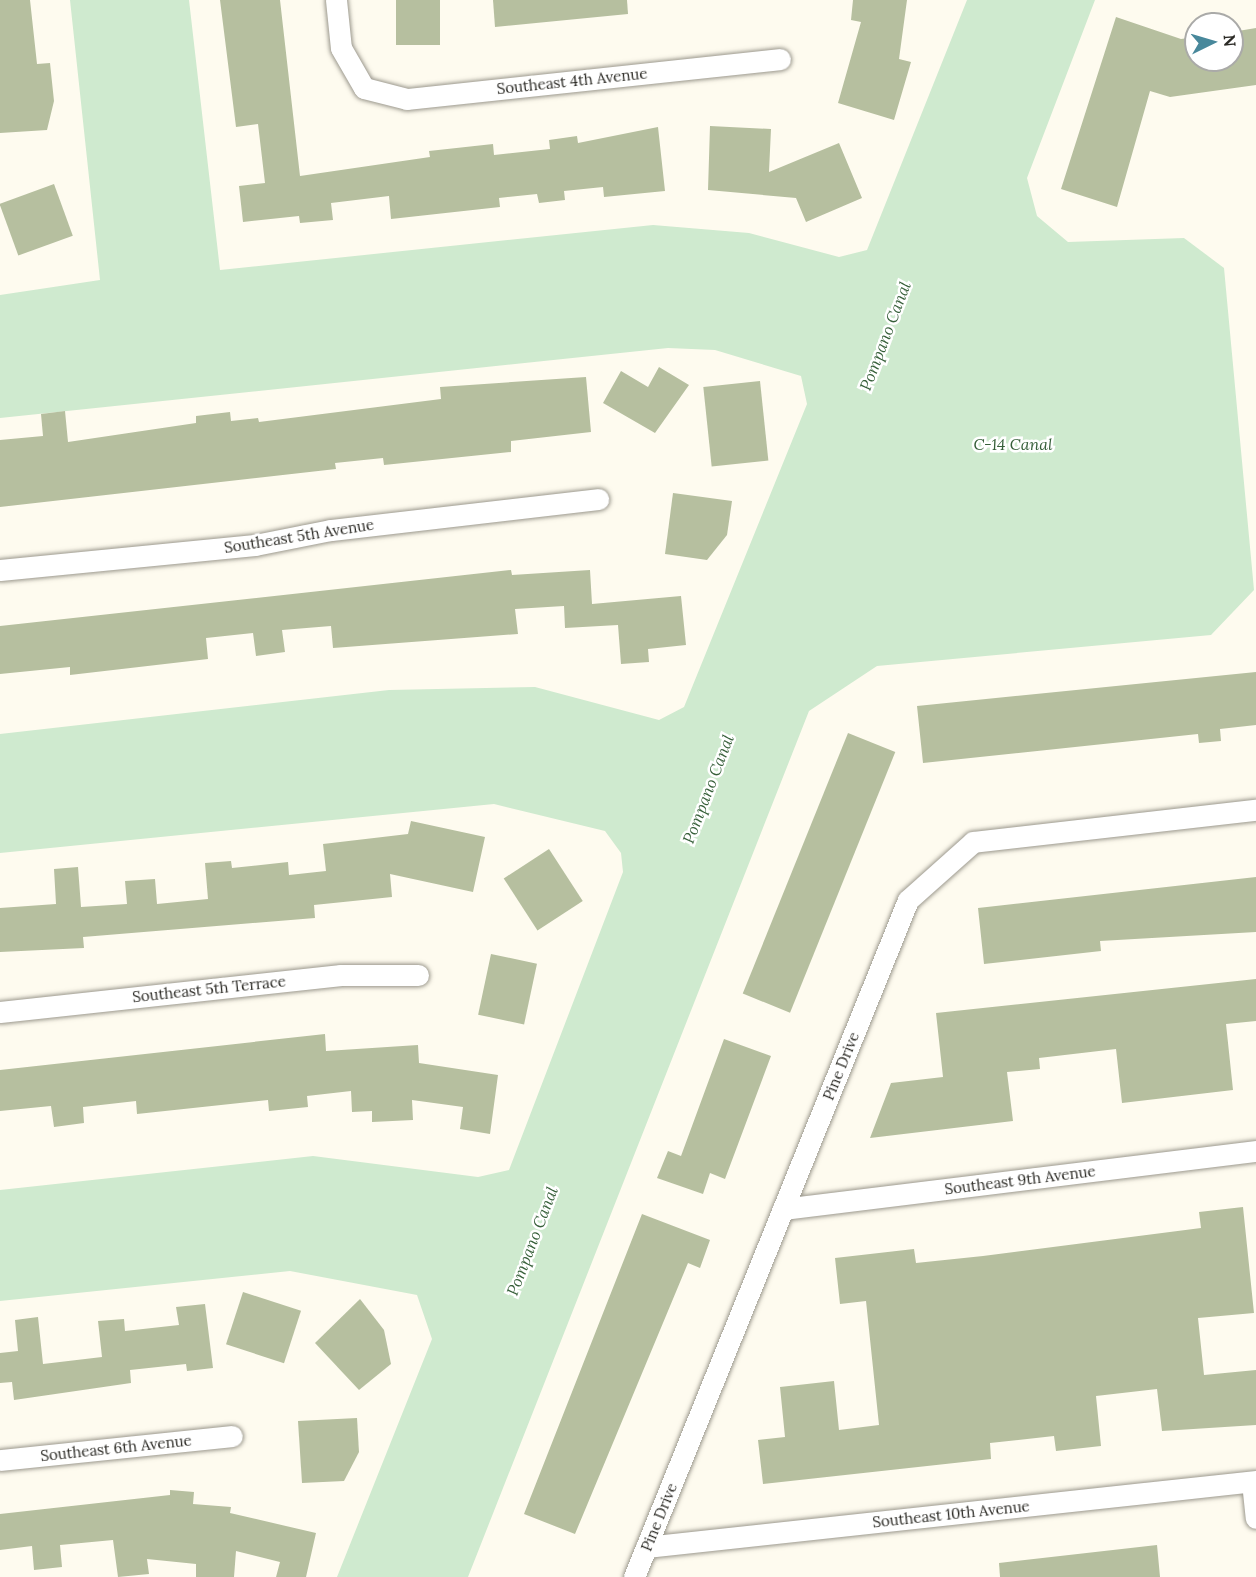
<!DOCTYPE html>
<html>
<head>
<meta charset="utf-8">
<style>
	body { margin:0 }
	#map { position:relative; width:1256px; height:1577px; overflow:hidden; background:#fefbef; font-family:Lora,serif }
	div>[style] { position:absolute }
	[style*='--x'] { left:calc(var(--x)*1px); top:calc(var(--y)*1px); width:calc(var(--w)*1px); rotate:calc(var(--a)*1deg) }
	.water>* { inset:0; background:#cfeacf }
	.building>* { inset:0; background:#b6bf9f; transform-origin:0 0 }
	.roads { filter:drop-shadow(0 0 2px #9c998e) drop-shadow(0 0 2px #9c998e) }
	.street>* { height:21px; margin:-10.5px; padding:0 10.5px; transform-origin:10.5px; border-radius:10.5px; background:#fff }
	span { translate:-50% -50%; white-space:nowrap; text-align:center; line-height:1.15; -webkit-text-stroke:5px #fff; paint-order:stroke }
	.street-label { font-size:15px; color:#2b2a25 }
	.water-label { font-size:16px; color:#365f39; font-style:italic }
	.north { position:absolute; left:1184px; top:12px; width:60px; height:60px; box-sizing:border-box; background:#fff; border:2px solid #aaaaa8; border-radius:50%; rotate:85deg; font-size:16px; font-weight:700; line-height:24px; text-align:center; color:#2b2a25 }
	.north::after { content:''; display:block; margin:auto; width:21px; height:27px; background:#48889b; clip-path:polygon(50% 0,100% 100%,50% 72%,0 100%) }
</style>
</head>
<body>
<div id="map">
	<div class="water">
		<i style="clip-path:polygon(70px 0,189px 0,220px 270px,653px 225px,749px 233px,839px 257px,867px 250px,967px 0,1095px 0,1027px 178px,1037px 216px,1068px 242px,1184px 238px,1224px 268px,1254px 590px,1211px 635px,877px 666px,809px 711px,468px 1577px,337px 1577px,432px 1339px,417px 1295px,290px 1271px,0 1301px,0 1190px,313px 1156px,478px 1177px,509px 1170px,623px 872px,621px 853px,605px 831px,494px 804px,0 853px,0 734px,389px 690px,535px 687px,659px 720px,684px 707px,807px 404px,801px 376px,715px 350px,668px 348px,0 418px,0 295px,100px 280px)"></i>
	</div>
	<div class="building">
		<i style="clip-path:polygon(0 0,30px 0,37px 64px,50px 63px,54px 101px,47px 130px,0 133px)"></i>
		<i style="clip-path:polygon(220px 0,280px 0,300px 176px,430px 157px,429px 151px,493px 144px,494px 155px,550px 149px,549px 140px,577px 136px,578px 143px,658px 127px,665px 191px,604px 197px,603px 187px,564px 191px,565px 200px,539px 203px,537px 194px,499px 198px,500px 207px,391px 219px,389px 196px,331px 203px,333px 220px,300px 223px,299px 216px,243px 222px,239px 186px,265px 183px,258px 124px,236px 127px)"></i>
		<i style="left:396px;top:0;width:44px;height:45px"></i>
		<i style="clip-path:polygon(493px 0,627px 0,628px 14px,495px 27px)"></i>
		<i style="clip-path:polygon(853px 0,907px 0,899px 59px,911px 62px,894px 120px,838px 103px,861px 22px,851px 20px)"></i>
		<i style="clip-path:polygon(1116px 17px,1181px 39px,1196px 37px,1196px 60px,1232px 60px,1232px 32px,1256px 28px,1256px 85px,1170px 97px,1150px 91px,1117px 207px,1061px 189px)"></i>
		<i style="clip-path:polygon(710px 126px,771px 129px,769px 172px,839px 143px,862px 198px,806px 222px,796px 198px,708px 190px)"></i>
		<i style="left:54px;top:184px;width:55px;height:58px;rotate:70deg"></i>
		<i style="clip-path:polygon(659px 367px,689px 385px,655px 433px,603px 403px,621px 371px,648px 387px)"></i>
		<i style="clip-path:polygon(586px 377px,591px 432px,511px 441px,511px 452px,384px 465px,383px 458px,335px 463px,336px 469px,0 507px,0 440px,43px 436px,41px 414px,65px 411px,68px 442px,196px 423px,196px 416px,230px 412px,231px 421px,258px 418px,259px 422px,441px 399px,440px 387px)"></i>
		<i style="left:760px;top:381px;width:80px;height:57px;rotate:84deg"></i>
		<i style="clip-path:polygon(673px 493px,732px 501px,727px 535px,707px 560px,665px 554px)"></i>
		<i style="clip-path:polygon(511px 570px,512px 575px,590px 570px,592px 604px,681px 596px,686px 645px,648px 649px,649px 662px,621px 664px,618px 625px,565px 628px,564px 606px,515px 609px,518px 634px,333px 648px,331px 626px,282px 630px,285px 652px,256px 656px,253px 633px,206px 638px,208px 659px,70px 675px,70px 667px,0 674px,0 626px)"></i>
		<i style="clip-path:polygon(1256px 672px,1256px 725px,1220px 729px,1221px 741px,1199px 743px,1198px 734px,923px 763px,917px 706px)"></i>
		<i style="left:848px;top:733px;width:51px;height:281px;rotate:22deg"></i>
		<i style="clip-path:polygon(411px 821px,485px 837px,473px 892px,390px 874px,392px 897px,314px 905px,315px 918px,83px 937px,84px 948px,0 952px,0 908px,56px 904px,54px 869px,78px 867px,81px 907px,127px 904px,125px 881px,155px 879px,157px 904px,208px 899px,205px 863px,231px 861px,232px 868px,288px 862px,289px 875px,326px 871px,323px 844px,408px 834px)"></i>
		<i style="left:549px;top:849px;width:62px;height:54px;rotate:57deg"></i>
		<i style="clip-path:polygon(1256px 877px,1256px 932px,1100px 941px,1101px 951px,984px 964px,978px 908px)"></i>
		<i style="left:491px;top:954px;width:47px;height:62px;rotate:12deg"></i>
		<i style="clip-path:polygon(1256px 979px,1256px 1021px,1226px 1024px,1233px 1090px,1122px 1103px,1116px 1049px,1039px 1058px,1040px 1069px,1007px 1072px,1013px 1121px,870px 1138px,891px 1083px,943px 1077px,936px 1013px)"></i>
		<i style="clip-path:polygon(325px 1034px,326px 1051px,418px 1045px,419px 1063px,498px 1075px,490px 1134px,460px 1129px,463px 1107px,412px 1100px,413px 1120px,372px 1122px,372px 1111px,352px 1112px,351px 1091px,307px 1096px,308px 1107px,269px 1111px,268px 1100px,137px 1114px,136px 1101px,83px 1107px,84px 1123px,54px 1127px,51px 1106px,0 1111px,0 1070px)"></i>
		<i style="clip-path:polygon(724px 1039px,771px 1056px,725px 1179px,710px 1173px,703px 1194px,657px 1178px,668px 1151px,681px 1156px)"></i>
		<i style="clip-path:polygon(1243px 1207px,1254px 1313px,1198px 1318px,1204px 1375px,1256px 1370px,1256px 1425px,1162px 1431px,1157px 1389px,1096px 1396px,1101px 1446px,1056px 1451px,1054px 1436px,990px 1443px,991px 1459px,763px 1484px,758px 1440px,785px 1437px,780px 1387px,834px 1381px,839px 1430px,879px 1425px,866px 1301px,840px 1304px,835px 1258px,914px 1249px,916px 1263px,983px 1256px,1201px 1228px,1199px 1212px)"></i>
		<i style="clip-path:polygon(642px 1214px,710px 1240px,700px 1268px,688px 1263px,575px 1534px,524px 1514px)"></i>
		<i style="left:243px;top:1292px;width:61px;height:55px;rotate:18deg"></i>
		<i style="clip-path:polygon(360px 1299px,384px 1330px,391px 1364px,359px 1390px,315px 1343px)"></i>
		<i style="clip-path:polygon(205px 1304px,213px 1368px,187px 1371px,186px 1364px,130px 1370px,131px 1383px,14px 1400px,12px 1382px,0 1383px,0 1353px,18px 1351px,15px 1320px,38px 1317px,43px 1364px,102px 1357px,98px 1321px,124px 1319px,125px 1331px,179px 1325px,176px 1307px)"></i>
		<i style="clip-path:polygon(357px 1418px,359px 1452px,344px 1481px,302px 1483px,298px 1421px)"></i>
		<i style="clip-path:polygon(170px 1490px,194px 1492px,193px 1504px,231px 1507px,230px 1513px,316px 1533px,306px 1577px,276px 1577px,280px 1562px,236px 1551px,234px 1577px,196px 1577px,196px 1564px,147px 1559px,149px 1574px,118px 1577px,113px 1540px,60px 1545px,62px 1567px,34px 1570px,32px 1546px,0 1550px,0 1514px,170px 1495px)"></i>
		<i style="clip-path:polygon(1157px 1545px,1160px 1577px,1000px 1577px,999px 1563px)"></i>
	</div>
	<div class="roads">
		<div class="street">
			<i style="--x:336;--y:0;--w:48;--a:84.1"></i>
			<i style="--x:341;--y:48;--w:46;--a:60.1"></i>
			<i style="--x:364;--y:88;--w:44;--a:14.3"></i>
			<i style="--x:407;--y:99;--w:375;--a:-6.1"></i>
			<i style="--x:0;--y:570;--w:256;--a:-5.6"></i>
			<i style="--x:255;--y:545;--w:77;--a:-11.2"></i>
			<i style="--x:331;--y:530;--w:269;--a:-6.6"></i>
			<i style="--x:0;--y:1012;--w:343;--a:-6.2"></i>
			<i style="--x:341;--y:975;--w:77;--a:0"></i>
			<i style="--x:783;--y:1209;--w:477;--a:-7"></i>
			<i style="--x:0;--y:1460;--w:233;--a:-5.9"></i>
			<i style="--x:1252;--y:1482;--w:36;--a:84"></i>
			<i style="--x:646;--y:1547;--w:614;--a:-6.18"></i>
			<i style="--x:634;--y:1577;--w:730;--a:-67.97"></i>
			<i style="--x:908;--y:900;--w:87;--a:-41.7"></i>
			<i style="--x:973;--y:842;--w:285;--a:-6.5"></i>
		</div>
	</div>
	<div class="street-label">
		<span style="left:572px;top:81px;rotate:-6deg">Southeast 4th Avenue</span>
		<span style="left:299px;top:536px;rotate:-9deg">Southeast 5th Avenue</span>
		<span style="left:209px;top:989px;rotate:-6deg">Southeast 5th Terrace</span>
		<span style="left:841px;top:1066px;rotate:-68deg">Pine Drive</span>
		<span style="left:1020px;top:1180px;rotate:-7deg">Southeast 9th Avenue</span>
		<span style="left:116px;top:1448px;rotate:-6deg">Southeast 6th Avenue</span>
		<span style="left:951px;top:1514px;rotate:-6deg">Southeast 10th Avenue</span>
		<span style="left:659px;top:1517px;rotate:-68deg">Pine Drive</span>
	</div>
	<div class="water-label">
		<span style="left:885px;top:336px;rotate:-69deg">Pompano Canal</span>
		<span style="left:1013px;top:444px">C-14 Canal</span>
		<span style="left:708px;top:789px;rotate:-69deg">Pompano Canal</span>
		<span style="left:532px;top:1241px;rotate:-69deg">Pompano Canal</span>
	</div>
	<div class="north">N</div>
</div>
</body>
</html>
